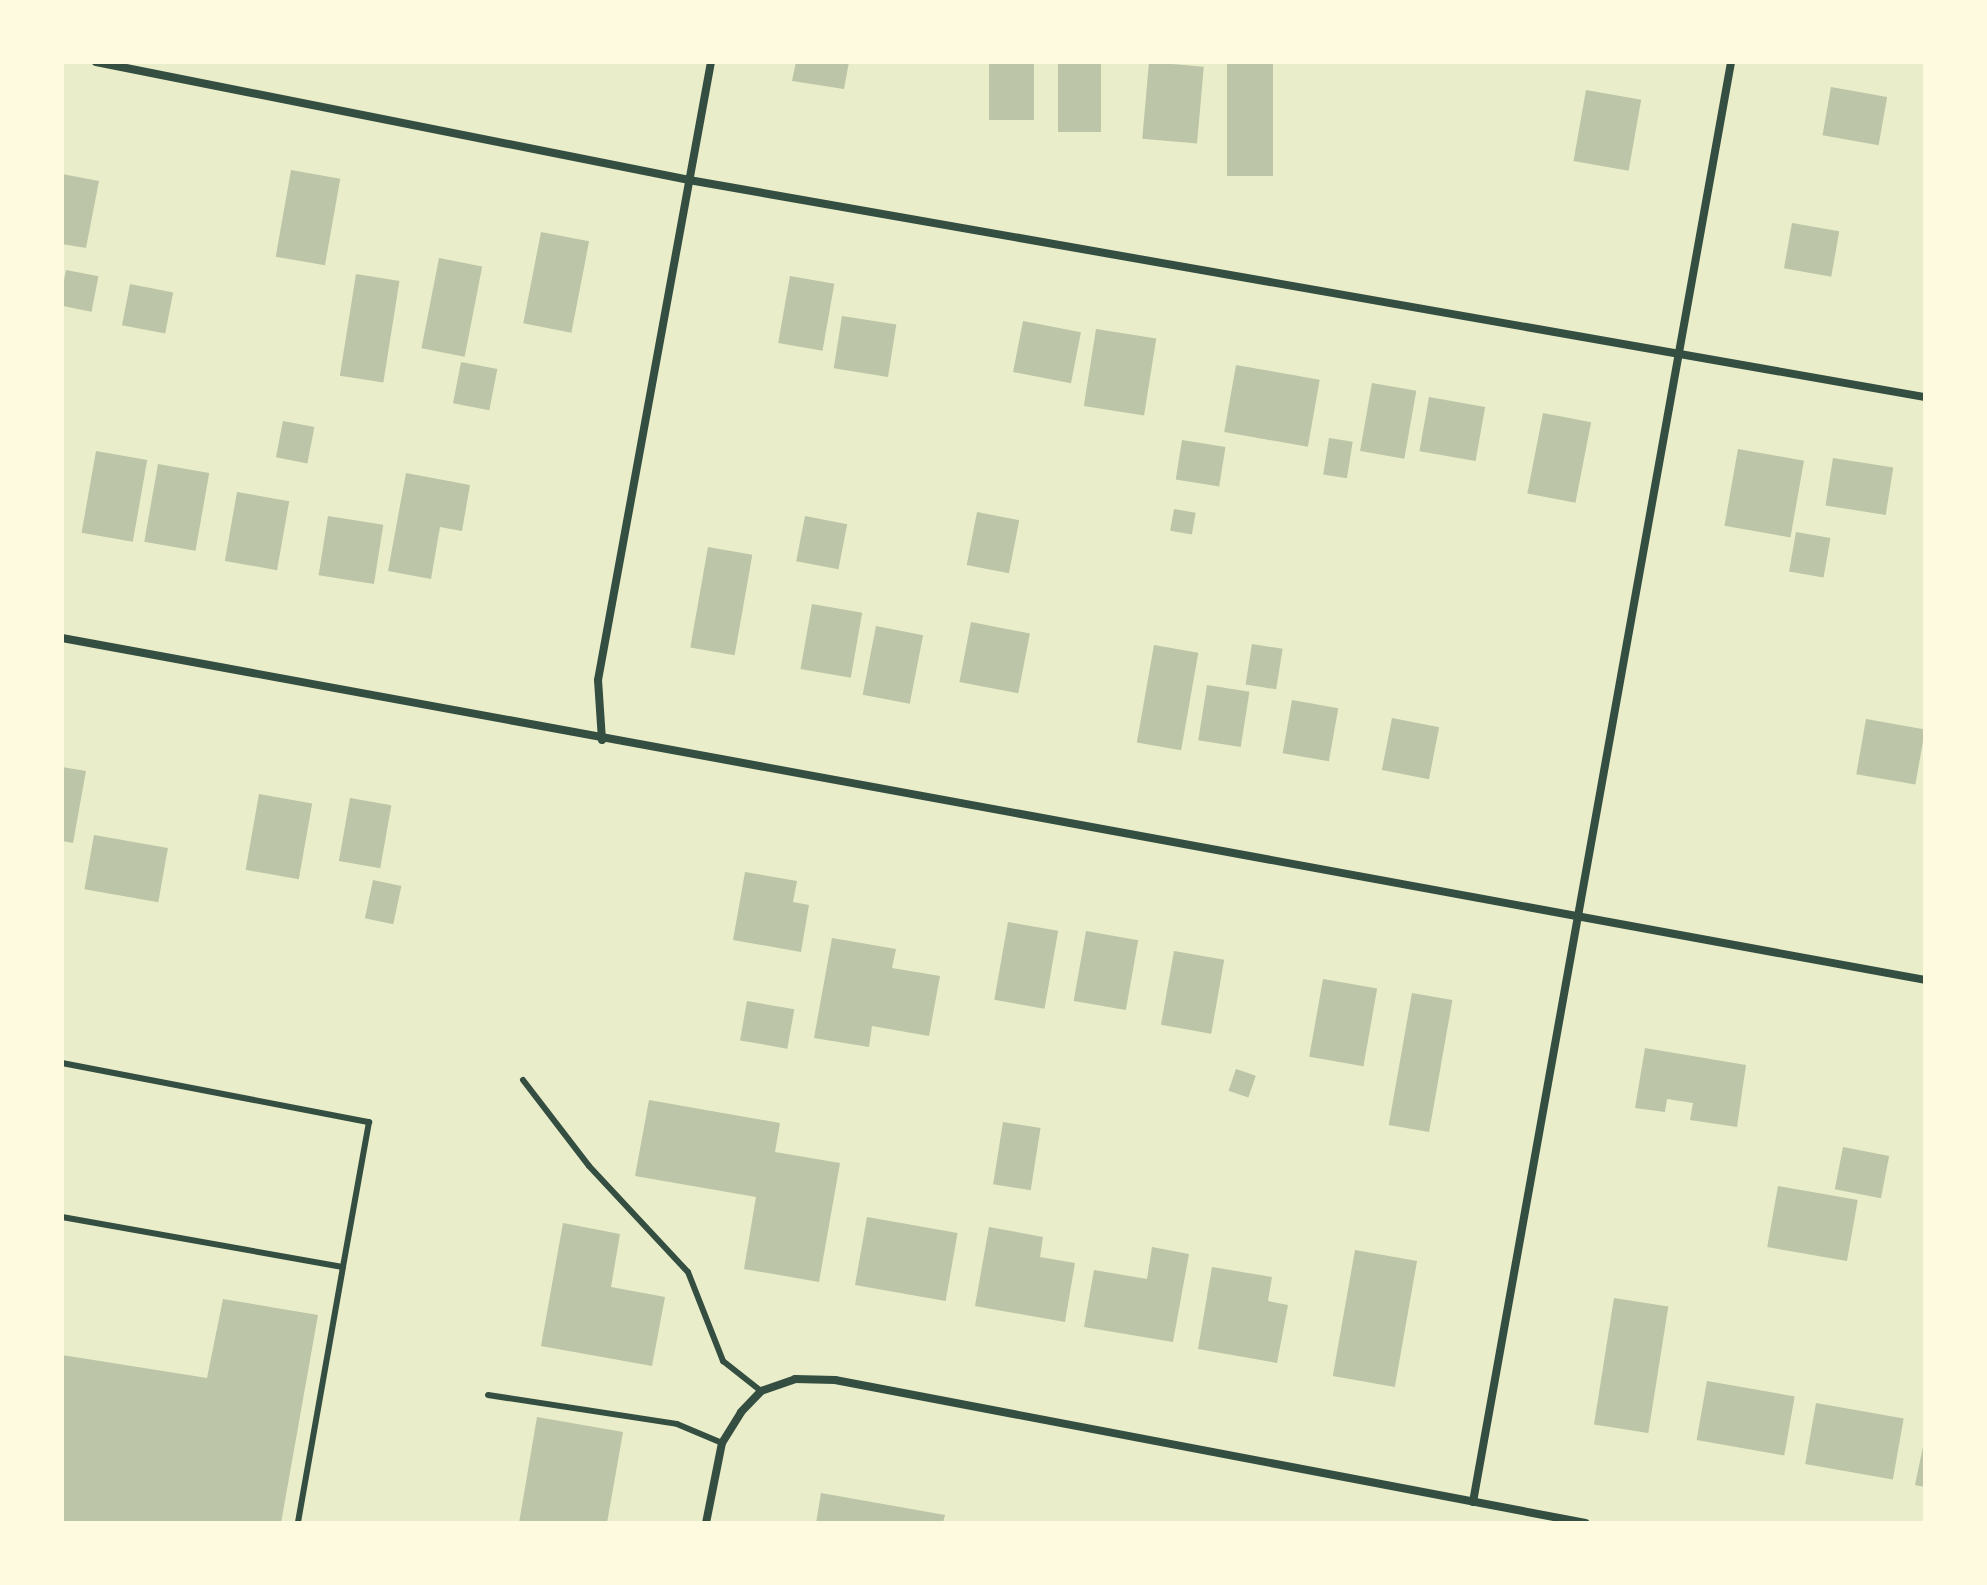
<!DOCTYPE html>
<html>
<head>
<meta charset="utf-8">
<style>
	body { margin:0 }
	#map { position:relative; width:1987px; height:1585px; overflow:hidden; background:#e9edc9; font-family:"PT Serif",serif }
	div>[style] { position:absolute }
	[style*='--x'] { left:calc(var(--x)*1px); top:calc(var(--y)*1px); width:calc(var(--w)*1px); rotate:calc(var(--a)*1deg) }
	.building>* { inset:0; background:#bcc5a7; transform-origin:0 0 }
	.service>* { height:6px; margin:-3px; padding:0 3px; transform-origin:3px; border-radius:3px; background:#344e41 }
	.minor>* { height:8px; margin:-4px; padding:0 4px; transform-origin:4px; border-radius:4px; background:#344e41 }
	span { translate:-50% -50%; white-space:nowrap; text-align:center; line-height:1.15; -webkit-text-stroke:6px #fefae0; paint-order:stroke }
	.frame { position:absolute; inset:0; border:64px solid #fefae0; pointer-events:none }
</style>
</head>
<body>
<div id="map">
	<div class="building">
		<i style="clip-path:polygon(796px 62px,849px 62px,844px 89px,792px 81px)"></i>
		<i style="left:989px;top:62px;width:45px;height:58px"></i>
		<i style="left:1058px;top:62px;width:43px;height:70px"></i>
		<i style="left:1149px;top:62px;width:55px;height:77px;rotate:5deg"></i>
		<i style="left:1227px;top:62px;width:46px;height:114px"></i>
		<i style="left:1831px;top:87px;width:57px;height:49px;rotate:10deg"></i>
		<i style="left:1586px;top:90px;width:56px;height:72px;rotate:10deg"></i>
		<i style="left:291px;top:170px;width:50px;height:88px;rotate:10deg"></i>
		<i style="clip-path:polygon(62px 174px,99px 181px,86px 248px,62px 244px)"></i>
		<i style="left:1792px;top:223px;width:48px;height:46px;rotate:10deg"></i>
		<i style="left:541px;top:232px;width:49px;height:93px;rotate:11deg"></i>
		<i style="left:439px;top:258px;width:44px;height:92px;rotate:11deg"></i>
		<i style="left:66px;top:270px;width:33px;height:36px;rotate:11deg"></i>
		<i style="left:356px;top:274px;width:44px;height:103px;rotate:9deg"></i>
		<i style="left:790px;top:276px;width:45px;height:68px;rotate:10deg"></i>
		<i style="left:130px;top:284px;width:44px;height:42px;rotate:11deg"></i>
		<i style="left:842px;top:316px;width:55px;height:53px;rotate:9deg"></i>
		<i style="left:1023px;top:321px;width:59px;height:52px;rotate:11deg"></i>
		<i style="left:1096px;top:329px;width:61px;height:78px;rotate:9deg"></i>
		<i style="left:461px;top:362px;width:37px;height:42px;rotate:11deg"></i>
		<i style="left:1236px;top:365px;width:85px;height:68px;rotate:10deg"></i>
		<i style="left:1372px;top:383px;width:45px;height:69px;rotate:10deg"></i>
		<i style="left:1429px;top:397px;width:57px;height:55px;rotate:10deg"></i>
		<i style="left:1543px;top:413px;width:49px;height:82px;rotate:11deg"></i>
		<i style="left:283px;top:421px;width:32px;height:37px;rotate:11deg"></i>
		<i style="left:1329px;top:438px;width:24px;height:37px;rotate:9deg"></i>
		<i style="left:1182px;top:440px;width:44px;height:40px;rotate:9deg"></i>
		<i style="left:1738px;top:449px;width:67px;height:78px;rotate:10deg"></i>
		<i style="left:96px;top:451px;width:52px;height:83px;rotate:10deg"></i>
		<i style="left:1833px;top:458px;width:61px;height:48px;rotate:9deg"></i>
		<i style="left:158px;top:464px;width:52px;height:79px;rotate:10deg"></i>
		<i style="clip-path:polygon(406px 473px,470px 485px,462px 531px,440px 527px,431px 579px,388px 571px)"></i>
		<i style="left:237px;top:492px;width:53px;height:70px;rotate:10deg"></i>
		<i style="left:1174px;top:509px;width:22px;height:22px;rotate:10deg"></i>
		<i style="left:977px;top:512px;width:43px;height:54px;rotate:11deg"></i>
		<i style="left:328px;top:516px;width:56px;height:60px;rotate:9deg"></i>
		<i style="left:805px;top:516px;width:43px;height:46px;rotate:11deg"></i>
		<i style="left:1796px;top:532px;width:35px;height:40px;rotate:10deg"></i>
		<i style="left:708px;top:547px;width:45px;height:102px;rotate:10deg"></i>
		<i style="left:812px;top:604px;width:51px;height:66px;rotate:10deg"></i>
		<i style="left:971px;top:622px;width:60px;height:61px;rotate:11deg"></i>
		<i style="left:876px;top:626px;width:48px;height:70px;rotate:11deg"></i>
		<i style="left:1252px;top:644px;width:31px;height:41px;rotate:9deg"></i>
		<i style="left:1154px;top:645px;width:45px;height:99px;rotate:10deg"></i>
		<i style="left:1207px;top:685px;width:43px;height:56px;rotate:9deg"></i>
		<i style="left:1292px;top:700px;width:47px;height:54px;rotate:10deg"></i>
		<i style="left:1392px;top:718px;width:48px;height:53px;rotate:11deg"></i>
		<i style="left:1866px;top:719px;width:60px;height:56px;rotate:10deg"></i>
		<i style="clip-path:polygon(62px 767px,86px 771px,73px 843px,62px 841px)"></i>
		<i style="left:259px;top:794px;width:54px;height:77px;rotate:10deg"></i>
		<i style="left:350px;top:798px;width:42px;height:64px;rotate:10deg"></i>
		<i style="left:94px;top:835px;width:75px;height:55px;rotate:10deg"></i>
		<i style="clip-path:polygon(745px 872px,797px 881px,793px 902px,809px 905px,801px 952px,733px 940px)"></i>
		<i style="left:373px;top:880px;width:29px;height:39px;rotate:12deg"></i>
		<i style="left:1008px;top:922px;width:51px;height:79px;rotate:10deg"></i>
		<i style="left:1086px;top:931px;width:53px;height:71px;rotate:10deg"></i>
		<i style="clip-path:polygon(832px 938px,896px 949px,892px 968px,940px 976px,929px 1036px,872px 1026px,869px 1047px,814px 1038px)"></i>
		<i style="left:1174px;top:951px;width:51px;height:75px;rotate:10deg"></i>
		<i style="left:1323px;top:979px;width:55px;height:79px;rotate:10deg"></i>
		<i style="left:1412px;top:993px;width:41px;height:134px;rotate:10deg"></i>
		<i style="left:747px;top:1001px;width:48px;height:40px;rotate:10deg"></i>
		<i style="clip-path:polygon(1645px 1048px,1746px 1065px,1737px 1127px,1690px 1120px,1693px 1103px,1667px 1099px,1665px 1112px,1635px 1108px)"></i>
		<i style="left:1236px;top:1069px;width:21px;height:23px;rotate:19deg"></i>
		<i style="clip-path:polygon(649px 1100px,780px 1123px,775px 1152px,840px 1163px,819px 1282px,744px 1269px,756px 1197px,635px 1176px)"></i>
		<i style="left:1003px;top:1122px;width:38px;height:63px;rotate:9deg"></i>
		<i style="left:1843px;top:1147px;width:47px;height:43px;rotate:11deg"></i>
		<i style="left:1778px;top:1186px;width:81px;height:62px;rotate:10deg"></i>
		<i style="left:867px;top:1217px;width:92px;height:69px;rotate:10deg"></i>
		<i style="clip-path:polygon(563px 1223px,620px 1234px,611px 1287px,665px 1297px,652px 1366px,541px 1346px)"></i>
		<i style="clip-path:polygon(989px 1227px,1043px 1237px,1040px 1257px,1075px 1263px,1065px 1322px,975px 1306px)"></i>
		<i style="clip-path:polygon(1152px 1247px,1189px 1254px,1173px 1342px,1084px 1327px,1094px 1270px,1147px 1279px)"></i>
		<i style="left:1355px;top:1250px;width:63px;height:128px;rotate:10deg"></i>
		<i style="clip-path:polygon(1212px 1267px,1272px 1277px,1268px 1301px,1288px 1305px,1277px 1363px,1198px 1349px)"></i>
		<i style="left:1614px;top:1298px;width:55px;height:128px;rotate:9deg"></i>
		<i style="clip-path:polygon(223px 1299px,318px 1315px,281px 1523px,62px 1523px,62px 1355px,207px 1378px)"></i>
		<i style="left:1707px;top:1381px;width:89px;height:60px;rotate:10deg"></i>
		<i style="left:1816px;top:1403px;width:89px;height:62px;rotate:10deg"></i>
		<i style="clip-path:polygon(537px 1417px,623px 1432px,607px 1523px,519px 1523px)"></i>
		<i style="clip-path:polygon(1925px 1437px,1925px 1487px,1915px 1485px)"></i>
		<i style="clip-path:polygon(821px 1493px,945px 1515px,943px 1523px,816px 1523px)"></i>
	</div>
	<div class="service">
		<i style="--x:62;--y:1063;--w:313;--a:10.9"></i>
		<i style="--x:369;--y:1122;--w:147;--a:100.2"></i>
		<i style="--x:523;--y:1080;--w:108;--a:52.5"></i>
		<i style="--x:589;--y:1166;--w:145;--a:47"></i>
		<i style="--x:688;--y:1272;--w:96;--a:68.5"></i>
		<i style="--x:723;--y:1361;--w:48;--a:38.3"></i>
		<i style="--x:62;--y:1217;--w:285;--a:10.1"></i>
		<i style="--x:343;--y:1267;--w:260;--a:100"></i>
		<i style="--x:488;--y:1395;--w:191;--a:8.7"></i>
		<i style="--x:677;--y:1424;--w:49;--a:22.9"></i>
	</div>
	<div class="minor">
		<i style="--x:96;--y:62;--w:605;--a:11.25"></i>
		<i style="--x:689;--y:180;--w:1255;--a:9.96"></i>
		<i style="--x:62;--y:638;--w:1894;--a:10.4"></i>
		<i style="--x:602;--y:740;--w:60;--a:-93.8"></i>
		<i style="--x:598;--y:680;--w:628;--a:-79.64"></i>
		<i style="--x:1473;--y:1502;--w:1463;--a:-79.84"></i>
		<i style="--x:706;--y:1523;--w:82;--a:-78.7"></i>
		<i style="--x:722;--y:1443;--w:36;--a:-58"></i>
		<i style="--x:741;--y:1412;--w:29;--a:-46"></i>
		<i style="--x:761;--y:1391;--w:36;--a:-19"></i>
		<i style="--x:795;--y:1379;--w:40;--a:1.4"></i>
		<i style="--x:835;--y:1380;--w:764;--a:10.79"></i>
	</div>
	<div class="frame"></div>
</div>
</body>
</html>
